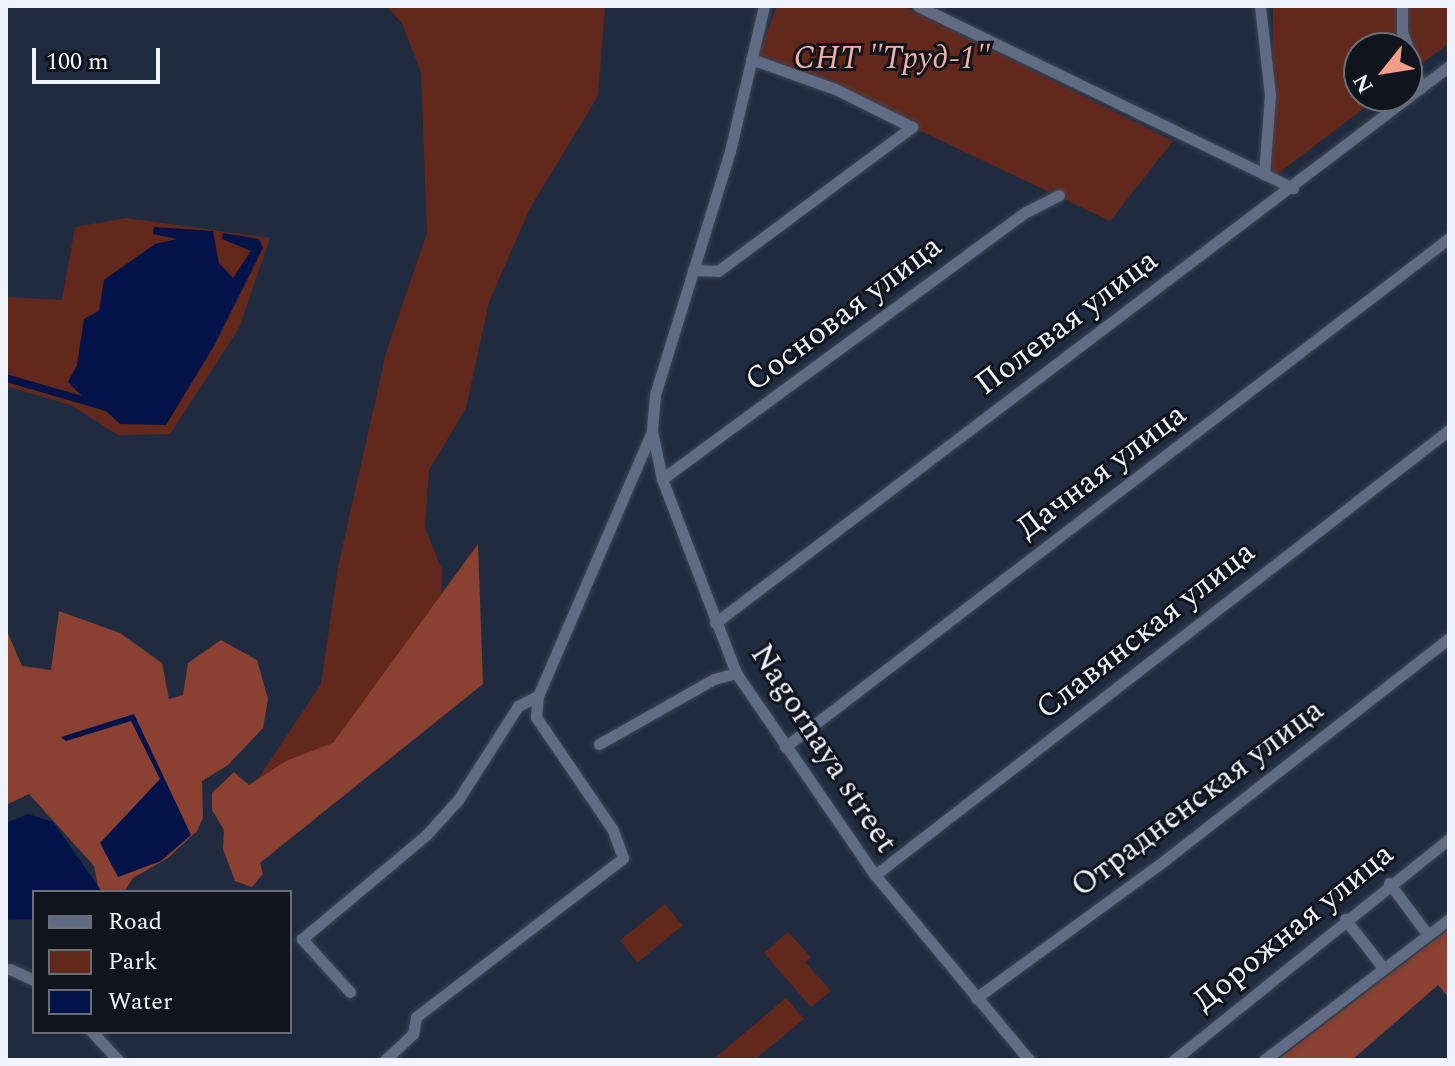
<!DOCTYPE html>
<html>
<head>
<meta charset="utf-8">
<style>
	body { margin:0 }
	#map { position:relative; width:1455px; height:1066px; overflow:hidden; background:#212b3f; font-family:Spectral,serif }
	div>[style] { position:absolute }
	[style*='--x'] { left:calc(var(--x)*1px); top:calc(var(--y)*1px); width:calc(var(--w)*1px); rotate:calc(var(--a)*1deg) }
	.green>* { inset:0; background:#63281c; transform-origin:0 0 }
	.forest>* { inset:0; background:#8a4131 }
	.water>* { inset:0; background:#021349 }
	.roads { filter:drop-shadow(0 0 2px #3d4555) drop-shadow(0 0 2px #3d4555) }
	.minor>* { height:11px; margin:-5.5px; padding:0 5.5px; transform-origin:5.5px; border-radius:5.5px; background:#606c83 }
	span { translate:-50% -50%; white-space:nowrap; text-align:center; line-height:1.15; -webkit-text-stroke:6px #0f141d; paint-order:stroke }
	.park-label { font-size:32px; color:#f2b0a1; font-style:italic }
	.street-label { font-size:32px; color:#f0f5fd }
	.frame { position:absolute; inset:0; border:8px solid #f0f5fd; pointer-events:none }
	.legend { position:absolute; left:32px; top:890px; width:260px; height:144px; box-sizing:border-box; background:#0f141d; border:2px solid #696e77; margin:0; padding:10px 14px; list-style:none; font-size:24px; color:#f0f5fd }
	.legend li { display:flex; align-items:center; gap:16px; height:40px }
	.legend b { width:40px; border:2px solid #696e77 }
	.north { position:absolute; left:1343px; top:32px; width:80px; height:80px; box-sizing:border-box; background:#0f141d; border:2px solid #696e77; border-radius:50%; rotate:240deg; font-size:22px; font-weight:700; line-height:32px; text-align:center; color:#f0f5fd }
	.north::after { content:''; display:block; margin:auto; width:28px; height:36px; background:#f49e8a; clip-path:polygon(50% 0,100% 100%,50% 72%,0 100%) }
	.scale { position:absolute; left:32px; top:48px; width:128px; height:36px; box-sizing:border-box; border:4px solid #f0f5fd; border-top:0; padding-left:10px; font-size:24px; line-height:28px; white-space:nowrap; color:#f0f5fd; -webkit-text-stroke:6px #0f141d; paint-order:stroke }
</style>
</head>
<body>
<div id="map">
	<div class="green">
		<i style="clip-path:polygon(386px 6px,605px 6px,598px 96px,530px 208px,489px 302px,466px 408px,429px 470px,425px 528px,442px 570px,440px 654px,421px 694px,244px 800px,321px 684px,338px 567px,386px 353px,427px 233px,421px 72px,402px 23px)"></i>
		<i style="clip-path:polygon(777px 6px,904px 6px,1173px 141px,1110px 221px,759px 54px)"></i>
		<i style="clip-path:polygon(1273px 6px,1449px 6px,1449px 43px,1407px 75px,1407px 48px,1359px 48px,1359px 96px,1380px 96px,1272px 178px)"></i>
		<i style="clip-path:polygon(126px 218px,270px 238px,239px 328px,170px 434px,118px 435px,71px 405px,6px 386px,6px 297px,62px 300px,75px 227px)"></i>
		<i style="left:665px;top:904px;width:28px;height:58px;rotate:51deg"></i>
		<i style="clip-path:polygon(788px 932px,811px 957px,805px 962px,831px 991px,811px 1007px,764px 953px)"></i>
		<i style="clip-path:polygon(786px 998px,804px 1019px,754px 1060px,715px 1058px)"></i>
	</div>
	<div class="forest">
		<i style="clip-path:polygon(478px 544px,483px 684px,260px 863px,263px 874px,252px 887px,235px 881px,223px 849px,224px 830px,212px 810px,212px 793px,234px 772px,249px 785px,286px 761px,333px 743px)"></i>
		<i style="clip-path:polygon(59px 611px,120px 633px,162px 663px,169px 699px,183px 695px,188px 663px,221px 640px,257px 660px,268px 699px,263px 728px,228px 765px,202px 781px,203px 818px,197px 831px,168px 858px,133px 878px,124px 892px,99px 892px,94px 866px,29px 794px,6px 805px,6px 629px,22px 666px,51px 670px)"></i>
		<i style="clip-path:polygon(1449px 929px,1449px 998px,1438px 985px,1352px 1060px,1277px 1060px)"></i>
	</div>
	<div class="water">
		<i style="clip-path:polygon(154px 227px,213px 231px,219px 263px,233px 278px,251px 251px,222px 239px,223px 233px,259px 239px,263px 248px,214px 346px,166px 425px,120px 424px,106px 411px,6px 382px,6px 374px,82px 396px,68px 382px,77px 365px,84px 319px,99px 311px,104px 280px,155px 244px,177px 239px,153px 234px)"></i>
		<i style="clip-path:polygon(134px 714px,191px 835px,161px 861px,118px 877px,100px 843px,160px 779px,131px 721px,66px 741px,61px 737px)"></i>
		<i style="clip-path:polygon(28px 814px,53px 822px,102px 892px,34px 892px,34px 919px,6px 920px,6px 823px)"></i>
	</div>
	<div class="roads">
		<div class="minor">
			<i style="--x:764;--y:6;--w:149;--a:103.2"></i>
			<i style="--x:730;--y:151;--w:255;--a:107.1"></i>
			<i style="--x:655;--y:395;--w:36;--a:95"></i>
			<i style="--x:652;--y:431;--w:49;--a:78.2"></i>
			<i style="--x:662;--y:479;--w:208;--a:69.1"></i>
			<i style="--x:736;--y:673;--w:245;--a:55.5"></i>
			<i style="--x:875;--y:875;--w:241;--a:50.2"></i>
			<i style="--x:918;--y:6;--w:417;--a:25.9"></i>
			<i style="--x:1260;--y:6;--w:90;--a:83.6"></i>
			<i style="--x:1270;--y:95;--w:80;--a:94.3"></i>
			<i style="--x:1402;--y:6;--w:25;--a:90"></i>
			<i style="--x:1402;--y:31;--w:60;--a:71.6"></i>
			<i style="--x:693;--y:270;--w:25;--a:2"></i>
			<i style="--x:718;--y:271;--w:242;--a:-36.6"></i>
			<i style="--x:912;--y:127;--w:86;--a:-153.7"></i>
			<i style="--x:835;--y:89;--w:89;--a:-160.3"></i>
			<i style="--x:662;--y:479;--w:451;--a:-36.3"></i>
			<i style="--x:1026;--y:212;--w:37;--a:-27"></i>
			<i style="--x:715;--y:623;--w:921;--a:-37.19"></i>
			<i style="--x:599;--y:744;--w:132;--a:-29.5"></i>
			<i style="--x:714;--y:679;--w:23;--a:-15"></i>
			<i style="--x:785;--y:747;--w:837;--a:-37.47"></i>
			<i style="--x:875;--y:875;--w:726;--a:-37.79"></i>
			<i style="--x:1389;--y:883;--w:65;--a:53.1"></i>
			<i style="--x:1345;--y:919;--w:63;--a:52"></i>
			<i style="--x:10;--y:969;--w:26;--a:25"></i>
			<i style="--x:350;--y:992;--w:72;--a:-132.2"></i>
			<i style="--x:302;--y:939;--w:162;--a:-40"></i>
			<i style="--x:426;--y:835;--w:47;--a:-47.6"></i>
			<i style="--x:458;--y:800;--w:112;--a:-57.4"></i>
			<i style="--x:518;--y:706;--w:22;--a:-27"></i>
			<i style="--x:976;--y:998;--w:234;--a:-36.1"></i>
			<i style="--x:1165;--y:860;--w:360;--a:-38"></i>
			<i style="--x:92;--y:1032;--w:38;--a:47"></i>
			<i style="--x:385;--y:1060;--w:38;--a:-43"></i>
			<i style="--x:413;--y:1034;--w:17;--a:-80"></i>
			<i style="--x:416;--y:1017;--w:261;--a:-37.5"></i>
			<i style="--x:623;--y:858;--w:30;--a:-110"></i>
			<i style="--x:613;--y:830;--w:137;--a:-124.3"></i>
			<i style="--x:536;--y:717;--w:21;--a:-85"></i>
			<i style="--x:538;--y:696;--w:288;--a:-66.7"></i>
			<i style="--x:1174;--y:1060;--w:353;--a:-38.8"></i>
			<i style="--x:1264;--y:1060;--w:233;--a:-37.3"></i>
		</div>
	</div>
	<div class="park-label">
		<span style="left:892px;top:59px">СНТ "Труд-1"</span>
	</div>
	<div class="street-label">
		<span style="left:844px;top:314px;rotate:-37deg">Сосновая улица</span>
		<span style="left:1067px;top:323px;rotate:-37deg">Полевая улица</span>
		<span style="left:1102px;top:472px;rotate:-37deg">Дачная улица</span>
		<span style="left:1146px;top:631px;rotate:-38deg">Славянская улица</span>
		<span style="left:823px;top:749px;rotate:57deg">Nagornaya street</span>
		<span style="left:1198px;top:799px;rotate:-37deg">Отрадненская улица</span>
		<span style="left:1294px;top:928px;rotate:-39deg">Дорожная улица</span>
	</div>
	<div class="frame"></div>
	<ul class="legend">
	<li><b style="height:10px;background:#606c83"></b>Road</li>
	<li><b style="height:22px;background:#63281c"></b>Park</li>
	<li><b style="height:22px;background:#021349"></b>Water</li>
	</ul>
	<div class="north">N</div>
	<div class="scale">100 m</div>
</div>
</body>
</html>
